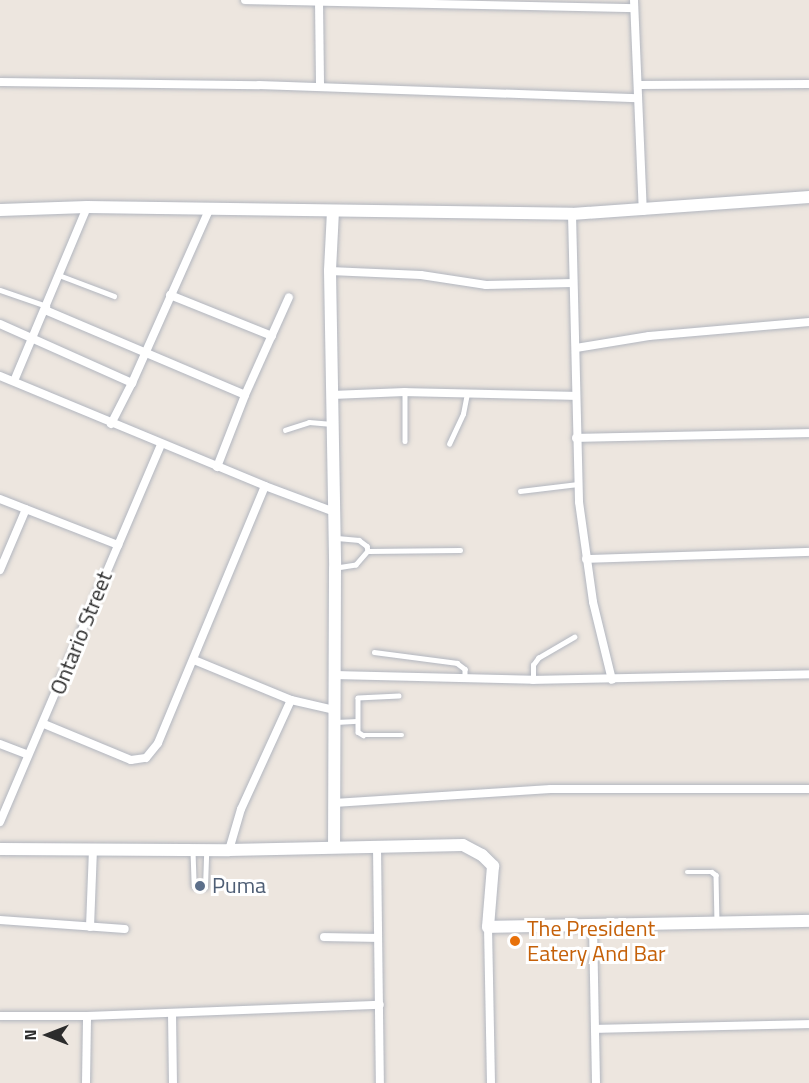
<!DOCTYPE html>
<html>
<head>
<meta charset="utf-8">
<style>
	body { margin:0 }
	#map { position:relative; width:809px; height:1083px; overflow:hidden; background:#ede6df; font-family:"Titillium Web",sans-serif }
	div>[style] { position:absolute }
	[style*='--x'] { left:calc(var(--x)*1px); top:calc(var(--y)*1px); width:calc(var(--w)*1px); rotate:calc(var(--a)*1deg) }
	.roads { filter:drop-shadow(0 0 2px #b2b6bf) drop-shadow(0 0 2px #b2b6bf) }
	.lane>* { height:4.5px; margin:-2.25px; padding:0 2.25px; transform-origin:2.25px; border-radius:2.25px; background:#fff }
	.street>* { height:8px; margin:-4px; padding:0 4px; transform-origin:4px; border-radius:4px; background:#fff }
	.secondary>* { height:12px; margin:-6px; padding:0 6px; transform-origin:6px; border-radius:6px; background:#fff }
	.dots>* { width:16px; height:16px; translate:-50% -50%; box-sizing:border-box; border:3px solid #fff; border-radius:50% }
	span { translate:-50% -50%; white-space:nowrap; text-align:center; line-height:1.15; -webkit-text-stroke:6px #fff; paint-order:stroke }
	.street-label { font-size:22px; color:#2c2c2c }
	.service-label { font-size:22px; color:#4e5e75 }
	.left { translate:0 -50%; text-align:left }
	.food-label { font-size:22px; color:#c56008 }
	.north { position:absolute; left:18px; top:1005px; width:60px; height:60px; -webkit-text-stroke:4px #fff; paint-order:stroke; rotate:270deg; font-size:16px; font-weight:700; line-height:24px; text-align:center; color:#2c2c2c }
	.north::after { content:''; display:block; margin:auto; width:21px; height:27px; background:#2c2c2c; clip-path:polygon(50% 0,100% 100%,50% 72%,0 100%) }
</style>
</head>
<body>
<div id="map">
	<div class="roads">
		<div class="lane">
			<i style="--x:59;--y:275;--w:59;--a:20.9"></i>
			<i style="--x:0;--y:290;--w:50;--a:18.8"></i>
			<i style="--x:405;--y:392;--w:49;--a:90"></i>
			<i style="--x:285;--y:430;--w:25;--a:-18"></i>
			<i style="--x:309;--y:422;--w:23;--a:5"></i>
			<i style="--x:449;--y:444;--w:33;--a:-65"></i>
			<i style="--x:463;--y:414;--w:21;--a:-79"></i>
			<i style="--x:520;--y:491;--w:58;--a:-6.9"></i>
			<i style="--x:337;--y:538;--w:22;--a:5"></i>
			<i style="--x:359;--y:540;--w:10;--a:37"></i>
			<i style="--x:367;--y:546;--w:5;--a:79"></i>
			<i style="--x:368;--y:551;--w:18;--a:131"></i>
			<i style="--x:356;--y:565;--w:19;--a:171"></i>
			<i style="--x:368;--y:551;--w:92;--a:-0.6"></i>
			<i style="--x:374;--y:652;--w:84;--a:7.5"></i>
			<i style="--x:457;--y:663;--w:10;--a:37"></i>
			<i style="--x:465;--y:669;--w:8;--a:90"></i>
			<i style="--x:533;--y:680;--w:15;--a:-90"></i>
			<i style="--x:533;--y:665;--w:9;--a:-54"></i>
			<i style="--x:538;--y:658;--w:42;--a:-30.3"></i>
			<i style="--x:399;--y:696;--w:41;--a:177.2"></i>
			<i style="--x:358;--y:698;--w:34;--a:90"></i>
			<i style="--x:358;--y:732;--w:6;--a:31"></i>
			<i style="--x:363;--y:735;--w:39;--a:0"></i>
			<i style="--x:336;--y:722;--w:21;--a:-3"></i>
			<i style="--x:193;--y:851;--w:35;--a:88"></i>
			<i style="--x:194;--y:886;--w:11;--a:5"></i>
			<i style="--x:205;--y:887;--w:37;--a:-88"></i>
			<i style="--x:687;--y:872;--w:25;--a:0"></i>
			<i style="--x:712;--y:872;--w:5;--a:37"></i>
			<i style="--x:716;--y:875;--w:46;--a:88.8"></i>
		</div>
		<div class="street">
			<i style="--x:245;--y:0;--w:389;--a:1.2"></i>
			<i style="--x:634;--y:0;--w:211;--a:87.6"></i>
			<i style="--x:319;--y:1;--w:86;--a:89.3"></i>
			<i style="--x:0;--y:82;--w:259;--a:0.7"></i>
			<i style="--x:259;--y:85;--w:379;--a:2"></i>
			<i style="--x:638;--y:85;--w:171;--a:-0.3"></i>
			<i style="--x:572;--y:214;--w:288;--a:88.6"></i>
			<i style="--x:579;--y:502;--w:101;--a:82"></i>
			<i style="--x:593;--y:602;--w:80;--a:76.3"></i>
			<i style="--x:330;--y:271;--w:91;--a:2.5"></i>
			<i style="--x:421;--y:275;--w:66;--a:8.7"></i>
			<i style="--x:486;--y:285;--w:87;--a:-1.3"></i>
			<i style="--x:170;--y:295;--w:110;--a:21.9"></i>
			<i style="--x:45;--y:310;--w:217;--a:23"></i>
			<i style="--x:0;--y:324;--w:145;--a:24.1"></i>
			<i style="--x:576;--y:348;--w:74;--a:-9.3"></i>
			<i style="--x:649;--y:336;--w:161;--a:-5"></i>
			<i style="--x:0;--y:376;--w:287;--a:22.5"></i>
			<i style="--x:265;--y:486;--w:72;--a:20.5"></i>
			<i style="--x:14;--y:381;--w:189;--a:-67.2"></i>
			<i style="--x:332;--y:395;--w:73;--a:-2.4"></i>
			<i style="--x:405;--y:392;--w:171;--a:1.3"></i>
			<i style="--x:111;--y:424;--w:46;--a:-62.9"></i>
			<i style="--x:132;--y:383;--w:189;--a:-66"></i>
			<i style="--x:576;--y:438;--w:233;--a:-1.2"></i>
			<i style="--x:217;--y:467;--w:77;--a:-68.7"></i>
			<i style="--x:245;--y:395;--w:107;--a:-65.8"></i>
			<i style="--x:0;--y:499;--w:127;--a:21.3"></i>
			<i style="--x:586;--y:559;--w:223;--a:-1.8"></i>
			<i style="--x:0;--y:570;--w:66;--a:-66.9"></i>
			<i style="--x:194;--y:660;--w:105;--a:22.4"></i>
			<i style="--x:291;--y:700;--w:120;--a:114.6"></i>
			<i style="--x:241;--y:809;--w:43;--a:106.3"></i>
			<i style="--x:334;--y:675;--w:199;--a:1.4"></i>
			<i style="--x:533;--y:680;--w:276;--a:-1.2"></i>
			<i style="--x:291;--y:700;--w:44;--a:13.1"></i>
			<i style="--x:44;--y:724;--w:94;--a:22.5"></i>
			<i style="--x:131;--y:760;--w:15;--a:-8"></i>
			<i style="--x:146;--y:758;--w:19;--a:-51"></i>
			<i style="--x:158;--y:743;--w:278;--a:-67.4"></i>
			<i style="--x:0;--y:744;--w:30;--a:21"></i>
			<i style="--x:334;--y:803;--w:217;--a:-3.7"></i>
			<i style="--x:551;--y:789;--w:258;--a:0"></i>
			<i style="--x:0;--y:822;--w:411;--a:-66.9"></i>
			<i style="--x:377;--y:847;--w:236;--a:89.3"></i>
			<i style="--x:0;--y:920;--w:125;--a:4.1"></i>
			<i style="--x:593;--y:926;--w:157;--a:88.9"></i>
			<i style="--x:90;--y:927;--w:77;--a:-87.8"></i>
			<i style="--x:488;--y:927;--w:156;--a:88.9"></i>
			<i style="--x:324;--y:937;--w:54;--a:1.1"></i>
			<i style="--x:172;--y:1013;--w:70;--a:89.2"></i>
			<i style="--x:0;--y:1016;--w:87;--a:0"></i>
			<i style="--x:87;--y:1016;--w:293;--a:-2.2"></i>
			<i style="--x:595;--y:1029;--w:214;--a:-1.3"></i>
			<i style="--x:86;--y:1083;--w:67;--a:-89.1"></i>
		</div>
		<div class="secondary">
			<i style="--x:0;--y:210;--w:87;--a:-2"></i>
			<i style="--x:87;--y:207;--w:485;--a:0.8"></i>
			<i style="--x:572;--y:214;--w:238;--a:-4.1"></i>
			<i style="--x:333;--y:211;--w:60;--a:92.9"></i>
			<i style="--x:330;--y:271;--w:297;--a:89"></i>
			<i style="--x:335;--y:568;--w:279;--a:90.2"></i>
			<i style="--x:0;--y:849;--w:229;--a:0.3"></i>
			<i style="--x:229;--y:850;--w:234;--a:-1.2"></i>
			<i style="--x:463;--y:845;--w:21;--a:28"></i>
			<i style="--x:482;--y:855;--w:16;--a:45"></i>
			<i style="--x:493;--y:866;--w:61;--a:94.7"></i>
			<i style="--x:488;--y:927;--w:321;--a:-1.1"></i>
		</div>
	</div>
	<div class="dots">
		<i style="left:200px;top:886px;background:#5c6f8a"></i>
		<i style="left:515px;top:941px;background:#e8710a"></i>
	</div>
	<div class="street-label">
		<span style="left:81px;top:633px;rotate:-68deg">Ontario Street</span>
	</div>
	<div class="service-label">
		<span class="left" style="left:212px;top:886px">Puma</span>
	</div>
	<div class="food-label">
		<span class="left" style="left:527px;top:941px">The President<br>Eatery And Bar</span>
	</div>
	<div class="north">N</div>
</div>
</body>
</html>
